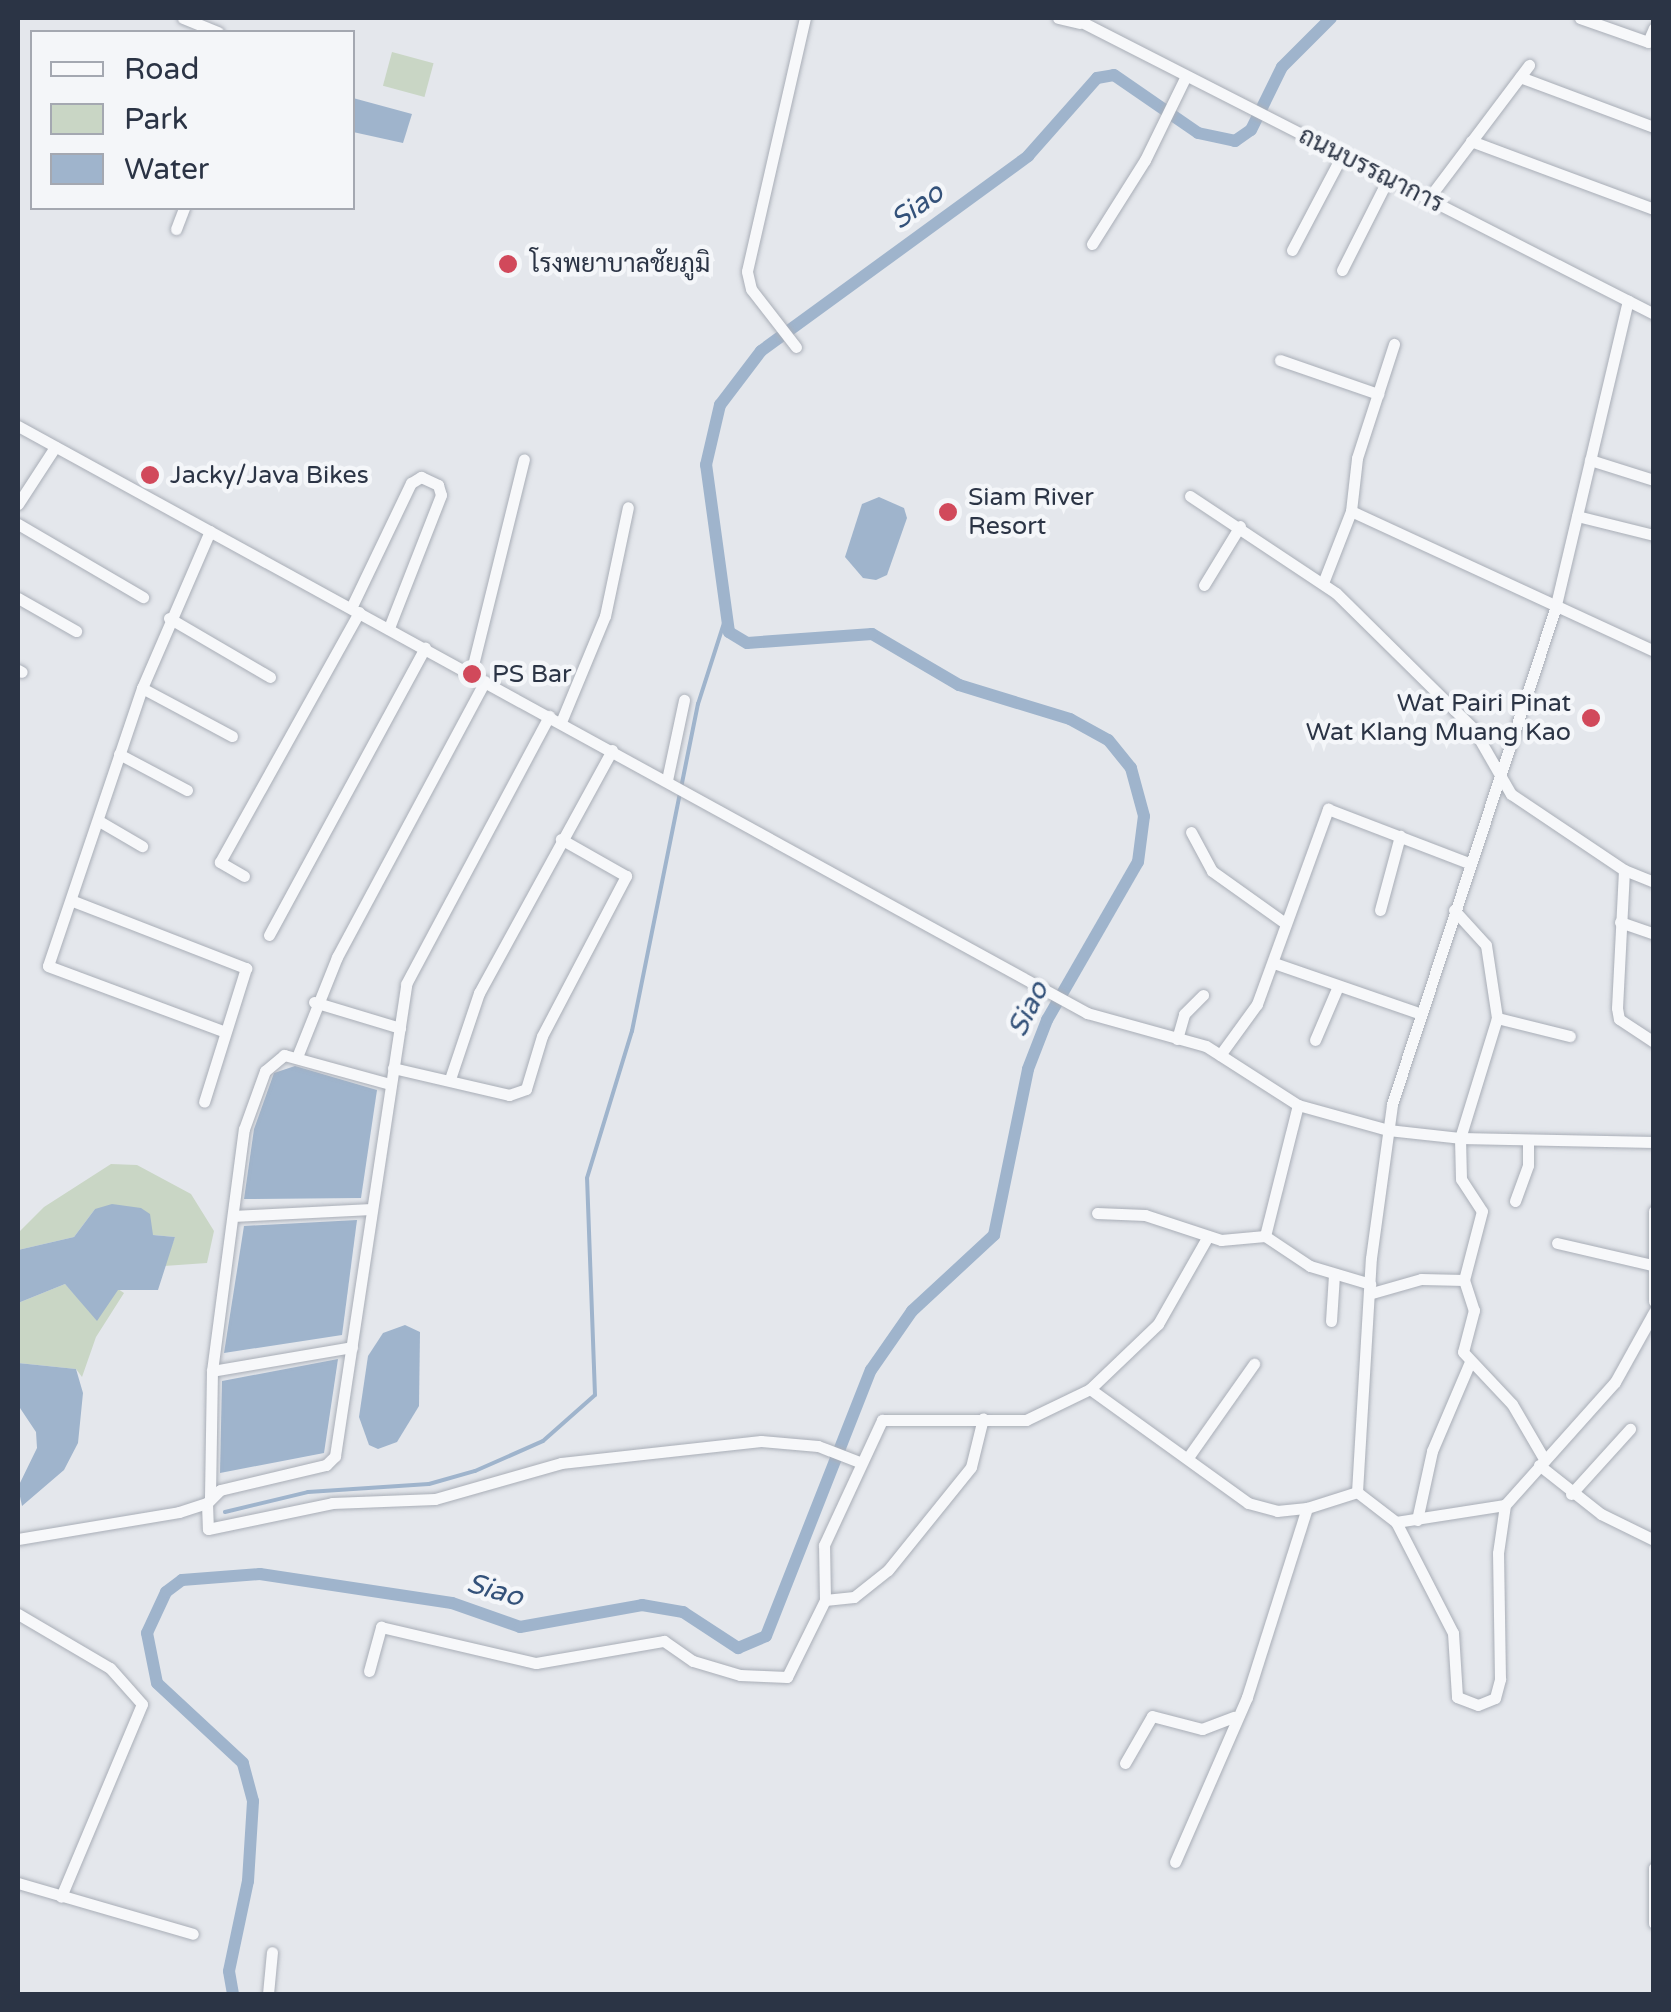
<!DOCTYPE html>
<html>
<head>
<meta charset="utf-8">
<style>
	body { margin:0 }
	#map { position:relative; width:1671px; height:2012px; overflow:hidden; background:#e4e7ec; font-family:"Varela Round",Sarabun,sans-serif }
	div>[style] { position:absolute }
	[style*='--x'] { left:calc(var(--x)*1px); top:calc(var(--y)*1px); width:calc(var(--w)*1px); rotate:calc(var(--a)*1deg) }
	.green>* { inset:0; background:#c9d6c5; transform-origin:0 0 }
	.water>* { inset:0; background:#9fb4cc }
	.stream>* { height:4px; margin:-2px; padding:0 2px; transform-origin:2px; border-radius:2px; background:#9fb4cc }
	.canal>* { height:12px; margin:-6px; padding:0 6px; transform-origin:6px; border-radius:6px; background:#9fb4cc }
	.roads { filter:drop-shadow(0 0 2px #a9aeb7) drop-shadow(0 0 2px #a9aeb7) }
	.minor>* { height:11px; margin:-5.5px; padding:0 5.5px; transform-origin:5.5px; border-radius:5.5px; background:#f7f8fa }
	.dots>* { width:28px; height:28px; translate:-50% -50%; box-sizing:border-box; border:5px solid #f4f6f9; border-radius:50% }
	span { translate:-50% -50%; white-space:nowrap; text-align:center; line-height:1.15; -webkit-text-stroke:9px #f4f6f9; paint-order:stroke }
	.street-label { font-size:25px; color:#2b3445 }
	.poi-label { font-size:25px; color:#2b3445 }
	.left { translate:0 -50%; text-align:left }
	.right { translate:-100% -50%; text-align:right }
	.water-label { font-size:28px; color:#34527a; font-style:italic }
	.frame { position:absolute; inset:0; border:20px solid #2b3445; pointer-events:none }
	.legend { position:absolute; left:30px; top:30px; width:325px; height:180px; box-sizing:border-box; background:#f4f6f9; border:2px solid #a4a8b1; margin:0; padding:12px 18px; list-style:none; font-size:30px; color:#2b3445 }
	.legend li { display:flex; align-items:center; gap:20px; height:50px }
	.legend b { width:50px; border:2px solid #a4a8b1 }
</style>
</head>
<body>
<div id="map">
	<div class="green">
		<i style="left:392px;top:52px;width:43px;height:35px;rotate:15deg"></i>
		<i style="clip-path:polygon(111px 1164px,137px 1165px,191px 1194px,214px 1231px,207px 1263px,164px 1266px,175px 1237px,153px 1235px,129px 1211px,95px 1209px,74px 1237px,18px 1250px,18px 1233px,44px 1207px)"></i>
		<i style="clip-path:polygon(65px 1284px,87px 1308px,118px 1289px,124px 1293px,96px 1337px,82px 1377px,76px 1369px,18px 1363px,18px 1303px)"></i>
	</div>
	<div class="water">
		<i style="clip-path:polygon(353px 98px,412px 114px,403px 143px,353px 132px)"></i>
		<i style="clip-path:polygon(879px 497px,904px 508px,907px 518px,887px 575px,876px 580px,863px 578px,845px 557px,862px 504px)"></i>
		<i style="clip-path:polygon(295px 1066px,377px 1090px,361px 1198px,244px 1199px,254px 1129px,274px 1073px)"></i>
		<i style="clip-path:polygon(112px 1204px,141px 1208px,150px 1214px,153px 1235px,175px 1237px,158px 1290px,118px 1290px,97px 1321px,65px 1284px,18px 1303px,18px 1250px,74px 1237px,95px 1209px)"></i>
		<i style="clip-path:polygon(357px 1220px,342px 1335px,224px 1353px,244px 1226px)"></i>
		<i style="clip-path:polygon(405px 1325px,420px 1332px,419px 1406px,397px 1442px,378px 1449px,369px 1445px,359px 1417px,368px 1356px,383px 1333px)"></i>
		<i style="clip-path:polygon(338px 1359px,324px 1453px,220px 1473px,222px 1381px)"></i>
		<i style="clip-path:polygon(18px 1363px,76px 1369px,83px 1393px,78px 1443px,64px 1470px,22px 1506px,18px 1487px,37px 1448px,36px 1432px,18px 1405px)"></i>
	</div>
	<div class="stream">
		<i style="--x:225;--y:1512;--w:85;--a:-13.5"></i>
		<i style="--x:308;--y:1492;--w:121;--a:-3.8"></i>
		<i style="--x:429;--y:1484;--w:48;--a:-15.8"></i>
		<i style="--x:475;--y:1471;--w:74;--a:-23.8"></i>
		<i style="--x:543;--y:1441;--w:69;--a:-41.5"></i>
		<i style="--x:595;--y:1395;--w:217;--a:-92.1"></i>
		<i style="--x:587;--y:1178;--w:154;--a:-73"></i>
		<i style="--x:632;--y:1031;--w:334;--a:-78.6"></i>
		<i style="--x:698;--y:704;--w:85;--a:-72.2"></i>
	</div>
	<div class="canal">
		<i style="--x:233;--y:1994;--w:23;--a:-100"></i>
		<i style="--x:229;--y:1971;--w:92;--a:-78.1"></i>
		<i style="--x:248;--y:1881;--w:80;--a:-86.4"></i>
		<i style="--x:253;--y:1801;--w:39;--a:-105"></i>
		<i style="--x:243;--y:1763;--w:117;--a:-137.1"></i>
		<i style="--x:157;--y:1683;--w:51;--a:-101.3"></i>
		<i style="--x:147;--y:1633;--w:45;--a:-65.1"></i>
		<i style="--x:166;--y:1592;--w:20;--a:-37"></i>
		<i style="--x:182;--y:1580;--w:78;--a:-4.4"></i>
		<i style="--x:260;--y:1574;--w:194;--a:8.6"></i>
		<i style="--x:452;--y:1603;--w:72;--a:19.4"></i>
		<i style="--x:520;--y:1627;--w:124;--a:-10.2"></i>
		<i style="--x:642;--y:1605;--w:42;--a:9.7"></i>
		<i style="--x:683;--y:1612;--w:66;--a:33.2"></i>
		<i style="--x:738;--y:1648;--w:30;--a:-23"></i>
		<i style="--x:766;--y:1636;--w:286;--a:-68.5"></i>
		<i style="--x:871;--y:1370;--w:72;--a:-55.2"></i>
		<i style="--x:912;--y:1311;--w:112;--a:-42.8"></i>
		<i style="--x:994;--y:1235;--w:169;--a:-78.4"></i>
		<i style="--x:1028;--y:1069;--w:53;--a:-68.8"></i>
		<i style="--x:1047;--y:1020;--w:182;--a:-60.1"></i>
		<i style="--x:1138;--y:862;--w:46;--a:-82.6"></i>
		<i style="--x:1144;--y:816;--w:50;--a:-105.2"></i>
		<i style="--x:1131;--y:768;--w:36;--a:-129"></i>
		<i style="--x:1108;--y:740;--w:43;--a:-151.1"></i>
		<i style="--x:1070;--y:719;--w:116;--a:-163"></i>
		<i style="--x:959;--y:685;--w:101;--a:-149.6"></i>
		<i style="--x:872;--y:634;--w:125;--a:175.9"></i>
		<i style="--x:747;--y:643;--w:21;--a:-149"></i>
		<i style="--x:729;--y:632;--w:169;--a:-97.8"></i>
		<i style="--x:706;--y:465;--w:62;--a:-76.9"></i>
		<i style="--x:720;--y:405;--w:68;--a:-52.8"></i>
		<i style="--x:761;--y:351;--w:331;--a:-36.1"></i>
		<i style="--x:1028;--y:156;--w:104;--a:-48.5"></i>
		<i style="--x:1097;--y:78;--w:17;--a:-10"></i>
		<i style="--x:1114;--y:75;--w:102;--a:34.6"></i>
		<i style="--x:1198;--y:133;--w:38;--a:12"></i>
		<i style="--x:1235;--y:141;--w:19;--a:-35"></i>
		<i style="--x:1251;--y:130;--w:70;--a:-63.8"></i>
		<i style="--x:1282;--y:67;--w:69;--a:-45"></i>
	</div>
	<div class="roads">
		<div class="minor">
			<i style="--x:183;--y:18;--w:38;--a:22"></i>
			<i style="--x:1058;--y:18;--w:22;--a:13"></i>
			<i style="--x:1074;--y:18;--w:651;--a:27.04"></i>
			<i style="--x:1580;--y:18;--w:72;--a:19.4"></i>
			<i style="--x:1648;--y:42;--w:15;--a:-67"></i>
			<i style="--x:1520;--y:77;--w:143;--a:20.5"></i>
			<i style="--x:1471;--y:141;--w:195;--a:20.4"></i>
			<i style="--x:1428;--y:199;--w:168;--a:-53"></i>
			<i style="--x:176;--y:229;--w:22;--a:-69"></i>
			<i style="--x:1092;--y:244;--w:99;--a:-57.8"></i>
			<i style="--x:1145;--y:160;--w:93;--a:-64"></i>
			<i style="--x:1292;--y:250;--w:107;--a:-62.2"></i>
			<i style="--x:1342;--y:270;--w:102;--a:-63.2"></i>
			<i style="--x:796;--y:347;--w:73;--a:-127.8"></i>
			<i style="--x:751;--y:289;--w:18;--a:-103"></i>
			<i style="--x:747;--y:271;--w:260;--a:-77.1"></i>
			<i style="--x:1280;--y:360;--w:104;--a:19.1"></i>
			<i style="--x:18;--y:426;--w:1220;--a:28.77"></i>
			<i style="--x:1087;--y:1013;--w:123;--a:15.5"></i>
			<i style="--x:1206;--y:1046;--w:109;--a:32.7"></i>
			<i style="--x:1298;--y:1105;--w:93;--a:15.5"></i>
			<i style="--x:1388;--y:1130;--w:72;--a:6.3"></i>
			<i style="--x:1460;--y:1138;--w:194;--a:1.2"></i>
			<i style="--x:1590;--y:460;--w:67;--a:17.4"></i>
			<i style="--x:1190;--y:496;--w:175;--a:33.6"></i>
			<i style="--x:1336;--y:593;--w:192;--a:44.6"></i>
			<i style="--x:1473;--y:728;--w:76;--a:60.1"></i>
			<i style="--x:1511;--y:794;--w:136;--a:33.9"></i>
			<i style="--x:18;--y:504;--w:68;--a:-57"></i>
			<i style="--x:1351;--y:511;--w:334;--a:24.8"></i>
			<i style="--x:1577;--y:516;--w:79;--a:13.9"></i>
			<i style="--x:18;--y:524;--w:145;--a:30.3"></i>
			<i style="--x:210;--y:531;--w:171;--a:113.4"></i>
			<i style="--x:142;--y:688;--w:293;--a:108.7"></i>
			<i style="--x:48;--y:966;--w:189;--a:20.4"></i>
			<i style="--x:1323;--y:583;--w:77;--a:-68.7"></i>
			<i style="--x:1351;--y:511;--w:53;--a:-83.5"></i>
			<i style="--x:1357;--y:458;--w:120;--a:-72"></i>
			<i style="--x:1204;--y:585;--w:69;--a:-58.6"></i>
			<i style="--x:18;--y:598;--w:67;--a:29.6"></i>
			<i style="--x:351;--y:608;--w:139;--a:-64.4"></i>
			<i style="--x:411;--y:483;--w:12;--a:-31"></i>
			<i style="--x:421;--y:477;--w:19;--a:25"></i>
			<i style="--x:438;--y:485;--w:10;--a:73"></i>
			<i style="--x:441;--y:495;--w:143;--a:111.4"></i>
			<i style="--x:169;--y:618;--w:117;--a:30.3"></i>
			<i style="--x:18;--y:670;--w:4;--a:27"></i>
			<i style="--x:471;--y:673;--w:220;--a:-76.1"></i>
			<i style="--x:142;--y:688;--w:102;--a:28.1"></i>
			<i style="--x:561;--y:722;--w:115;--a:-67.5"></i>
			<i style="--x:605;--y:616;--w:111;--a:-78.1"></i>
			<i style="--x:119;--y:754;--w:77;--a:27.9"></i>
			<i style="--x:667;--y:780;--w:82;--a:-78"></i>
			<i style="--x:99;--y:821;--w:50;--a:30.2"></i>
			<i style="--x:1191;--y:832;--w:44;--a:61.7"></i>
			<i style="--x:1212;--y:871;--w:90;--a:35.5"></i>
			<i style="--x:244;--y:876;--w:28;--a:-150"></i>
			<i style="--x:220;--y:862;--w:286;--a:-60.9"></i>
			<i style="--x:1654;--y:882;--w:32;--a:-158"></i>
			<i style="--x:1624;--y:870;--w:138;--a:92.9"></i>
			<i style="--x:1617;--y:1008;--w:11;--a:80"></i>
			<i style="--x:1619;--y:1019;--w:42;--a:33.3"></i>
			<i style="--x:73;--y:901;--w:186;--a:21.2"></i>
			<i style="--x:246;--y:968;--w:140;--a:107.4"></i>
			<i style="--x:1380;--y:910;--w:77;--a:-74.9"></i>
			<i style="--x:1454;--y:910;--w:47;--a:47.6"></i>
			<i style="--x:1486;--y:945;--w:74;--a:81.4"></i>
			<i style="--x:1497;--y:1018;--w:126;--a:107.1"></i>
			<i style="--x:1460;--y:1138;--w:41;--a:88.6"></i>
			<i style="--x:1461;--y:1179;--w:38;--a:57"></i>
			<i style="--x:1482;--y:1211;--w:71;--a:104.6"></i>
			<i style="--x:1464;--y:1280;--w:32;--a:72"></i>
			<i style="--x:1474;--y:1310;--w:43;--a:104.7"></i>
			<i style="--x:1463;--y:1352;--w:71;--a:46.7"></i>
			<i style="--x:1512;--y:1404;--w:61;--a:59.7"></i>
			<i style="--x:1620;--y:922;--w:36;--a:19"></i>
			<i style="--x:269;--y:935;--w:327;--a:-61.5"></i>
			<i style="--x:1274;--y:963;--w:156;--a:19.1"></i>
			<i style="--x:314;--y:1002;--w:90;--a:16.8"></i>
			<i style="--x:1497;--y:1018;--w:75;--a:13.9"></i>
			<i style="--x:1177;--y:1039;--w:26;--a:-74"></i>
			<i style="--x:1184;--y:1014;--w:27;--a:-45"></i>
			<i style="--x:1315;--y:1040;--w:59;--a:-66.9"></i>
			<i style="--x:1220;--y:1055;--w:63;--a:-54"></i>
			<i style="--x:1257;--y:1004;--w:208;--a:-70"></i>
			<i style="--x:1328;--y:809;--w:151;--a:21"></i>
			<i style="--x:297;--y:1057;--w:108;--a:-68.2"></i>
			<i style="--x:337;--y:957;--w:313;--a:-61.8"></i>
			<i style="--x:393;--y:1068;--w:119;--a:13.1"></i>
			<i style="--x:509;--y:1095;--w:18;--a:-19"></i>
			<i style="--x:526;--y:1089;--w:55;--a:-73.2"></i>
			<i style="--x:542;--y:1036;--w:181;--a:-62.3"></i>
			<i style="--x:626;--y:876;--w:75;--a:-150.4"></i>
			<i style="--x:450;--y:1079;--w:91;--a:-71.4"></i>
			<i style="--x:479;--y:993;--w:277;--a:-61.3"></i>
			<i style="--x:1515;--y:1201;--w:38;--a:-70"></i>
			<i style="--x:1528;--y:1165;--w:24;--a:-90"></i>
			<i style="--x:1654;--y:1211;--w:90;--a:90"></i>
			<i style="--x:1097;--y:1213;--w:48;--a:2.4"></i>
			<i style="--x:1145;--y:1215;--w:80;--a:18.2"></i>
			<i style="--x:1221;--y:1240;--w:44;--a:-5.2"></i>
			<i style="--x:1265;--y:1236;--w:54;--a:33.7"></i>
			<i style="--x:1310;--y:1266;--w:63;--a:16.7"></i>
			<i style="--x:233;--y:1216;--w:138;--a:-2.9"></i>
			<i style="--x:1265;--y:1236;--w:135;--a:-75.9"></i>
			<i style="--x:1557;--y:1243;--w:98;--a:13"></i>
			<i style="--x:1372;--y:1293;--w:51;--a:-15.9"></i>
			<i style="--x:1421;--y:1279;--w:43;--a:1.3"></i>
			<i style="--x:1331;--y:1321;--w:47;--a:-86.3"></i>
			<i style="--x:212;--y:1371;--w:142;--a:-9.7"></i>
			<i style="--x:1090;--y:1389;--w:94;--a:-43.7"></i>
			<i style="--x:1158;--y:1324;--w:101;--a:-60.4"></i>
			<i style="--x:1189;--y:1456;--w:113;--a:-54.8"></i>
			<i style="--x:1539;--y:1465;--w:79;--a:38.3"></i>
			<i style="--x:1601;--y:1514;--w:59;--a:26.1"></i>
			<i style="--x:1357;--y:1492;--w:234;--a:-86.6"></i>
			<i style="--x:1371;--y:1258;--w:155;--a:-82.2"></i>
			<i style="--x:1392;--y:1104;--w:521;--a:-71.77"></i>
			<i style="--x:1555;--y:609;--w:317;--a:-76.7"></i>
			<i style="--x:1571;--y:1494;--w:88;--a:-47.8"></i>
			<i style="--x:210;--y:1497;--w:126;--a:-89.1"></i>
			<i style="--x:212;--y:1371;--w:244;--a:-82.5"></i>
			<i style="--x:244;--y:1129;--w:62;--a:-70.1"></i>
			<i style="--x:265;--y:1071;--w:25;--a:-40"></i>
			<i style="--x:284;--y:1055;--w:110;--a:15.3"></i>
			<i style="--x:207;--y:1503;--w:26;--a:88"></i>
			<i style="--x:208;--y:1529;--w:127;--a:-11.8"></i>
			<i style="--x:332;--y:1503;--w:103;--a:-2.2"></i>
			<i style="--x:435;--y:1499;--w:131;--a:-15.9"></i>
			<i style="--x:561;--y:1463;--w:201;--a:-6.3"></i>
			<i style="--x:761;--y:1441;--w:57;--a:5"></i>
			<i style="--x:818;--y:1446;--w:44;--a:21.3"></i>
			<i style="--x:1417;--y:1520;--w:71;--a:-77.7"></i>
			<i style="--x:1432;--y:1451;--w:97;--a:-66.9"></i>
			<i style="--x:1396;--y:1522;--w:110;--a:-8.9"></i>
			<i style="--x:1505;--y:1505;--w:165;--a:-48.2"></i>
			<i style="--x:1615;--y:1382;--w:80;--a:-60.9"></i>
			<i style="--x:18;--y:1539;--w:163;--a:-9.5"></i>
			<i style="--x:179;--y:1512;--w:29;--a:-18"></i>
			<i style="--x:207;--y:1503;--w:18;--a:-45"></i>
			<i style="--x:220;--y:1490;--w:109;--a:-13.3"></i>
			<i style="--x:326;--y:1465;--w:13;--a:-45"></i>
			<i style="--x:335;--y:1456;--w:477;--a:-81.4"></i>
			<i style="--x:406;--y:984;--w:304;--a:-61.9"></i>
			<i style="--x:825;--y:1600;--w:29;--a:-6"></i>
			<i style="--x:854;--y:1597;--w:43;--a:-38.5"></i>
			<i style="--x:888;--y:1570;--w:132;--a:-51.1"></i>
			<i style="--x:971;--y:1467;--w:50;--a:-76.2"></i>
			<i style="--x:18;--y:1614;--w:107;--a:30.4"></i>
			<i style="--x:110;--y:1668;--w:48;--a:48.4"></i>
			<i style="--x:142;--y:1704;--w:209;--a:112.8"></i>
			<i style="--x:369;--y:1671;--w:46;--a:-74.7"></i>
			<i style="--x:381;--y:1627;--w:159;--a:13.1"></i>
			<i style="--x:536;--y:1663;--w:130;--a:-9.8"></i>
			<i style="--x:664;--y:1641;--w:35;--a:35"></i>
			<i style="--x:693;--y:1661;--w:49;--a:16.6"></i>
			<i style="--x:740;--y:1675;--w:47;--a:2.4"></i>
			<i style="--x:787;--y:1677;--w:86;--a:-63.7"></i>
			<i style="--x:825;--y:1600;--w:55;--a:-91"></i>
			<i style="--x:824;--y:1545;--w:138;--a:-65.1"></i>
			<i style="--x:882;--y:1420;--w:144;--a:0"></i>
			<i style="--x:1026;--y:1420;--w:71;--a:-25.8"></i>
			<i style="--x:1090;--y:1389;--w:195;--a:35.8"></i>
			<i style="--x:1248;--y:1503;--w:30;--a:15"></i>
			<i style="--x:1277;--y:1511;--w:30;--a:-6"></i>
			<i style="--x:1307;--y:1508;--w:52;--a:-17.7"></i>
			<i style="--x:1357;--y:1492;--w:49;--a:37.6"></i>
			<i style="--x:1396;--y:1522;--w:125;--a:62.8"></i>
			<i style="--x:1453;--y:1633;--w:64;--a:86.4"></i>
			<i style="--x:1457;--y:1697;--w:22;--a:21"></i>
			<i style="--x:1478;--y:1705;--w:18;--a:-22"></i>
			<i style="--x:1495;--y:1698;--w:20;--a:-75"></i>
			<i style="--x:1500;--y:1679;--w:126;--a:-90.9"></i>
			<i style="--x:1498;--y:1553;--w:49;--a:-81.7"></i>
			<i style="--x:1125;--y:1763;--w:54;--a:-60.1"></i>
			<i style="--x:1152;--y:1716;--w:52;--a:14.6"></i>
			<i style="--x:1202;--y:1729;--w:34;--a:-21"></i>
			<i style="--x:1175;--y:1862;--w:180;--a:-66.4"></i>
			<i style="--x:1247;--y:1697;--w:198;--a:-72.4"></i>
			<i style="--x:1654;--y:1868;--w:55;--a:90"></i>
			<i style="--x:18;--y:1883;--w:182;--a:16.2"></i>
			<i style="--x:268;--y:1994;--w:42;--a:-84.6"></i>
		</div>
	</div>
	<div class="dots">
		<i style="left:508px;top:264px;background:#d1495b"></i>
		<i style="left:150px;top:475px;background:#d1495b"></i>
		<i style="left:948px;top:512px;background:#d1495b"></i>
		<i style="left:472px;top:674px;background:#d1495b"></i>
		<i style="left:1591px;top:718px;background:#d1495b"></i>
	</div>
	<div class="street-label">
		<span style="left:1371px;top:170px;rotate:27deg">ถนนบรรณาการ</span>
	</div>
	<div class="poi-label">
		<span class="left" style="left:530px;top:264px">โรงพยาบาลชัยภูมิ</span>
		<span class="left" style="left:170px;top:475px">Jacky/Java Bikes</span>
		<span class="left" style="left:968px;top:512px">Siam River<br>Resort</span>
		<span class="left" style="left:492px;top:674px">PS Bar</span>
		<span class="right" style="left:1571px;top:718px">Wat Pairi Pinat<br>Wat Klang Muang Kao</span>
	</div>
	<div class="water-label">
		<span style="left:917px;top:206px;rotate:-36deg">Siao</span>
		<span style="left:1028px;top:1009px;rotate:-64deg">Siao</span>
		<span style="left:495px;top:1590px;rotate:16deg">Siao</span>
	</div>
	<div class="frame"></div>
	<ul class="legend">
	<li><b style="height:12px;background:#f7f8fa"></b>Road</li>
	<li><b style="height:28px;background:#c9d6c5"></b>Park</li>
	<li><b style="height:28px;background:#9fb4cc"></b>Water</li>
	</ul>
</div>
</body>
</html>
